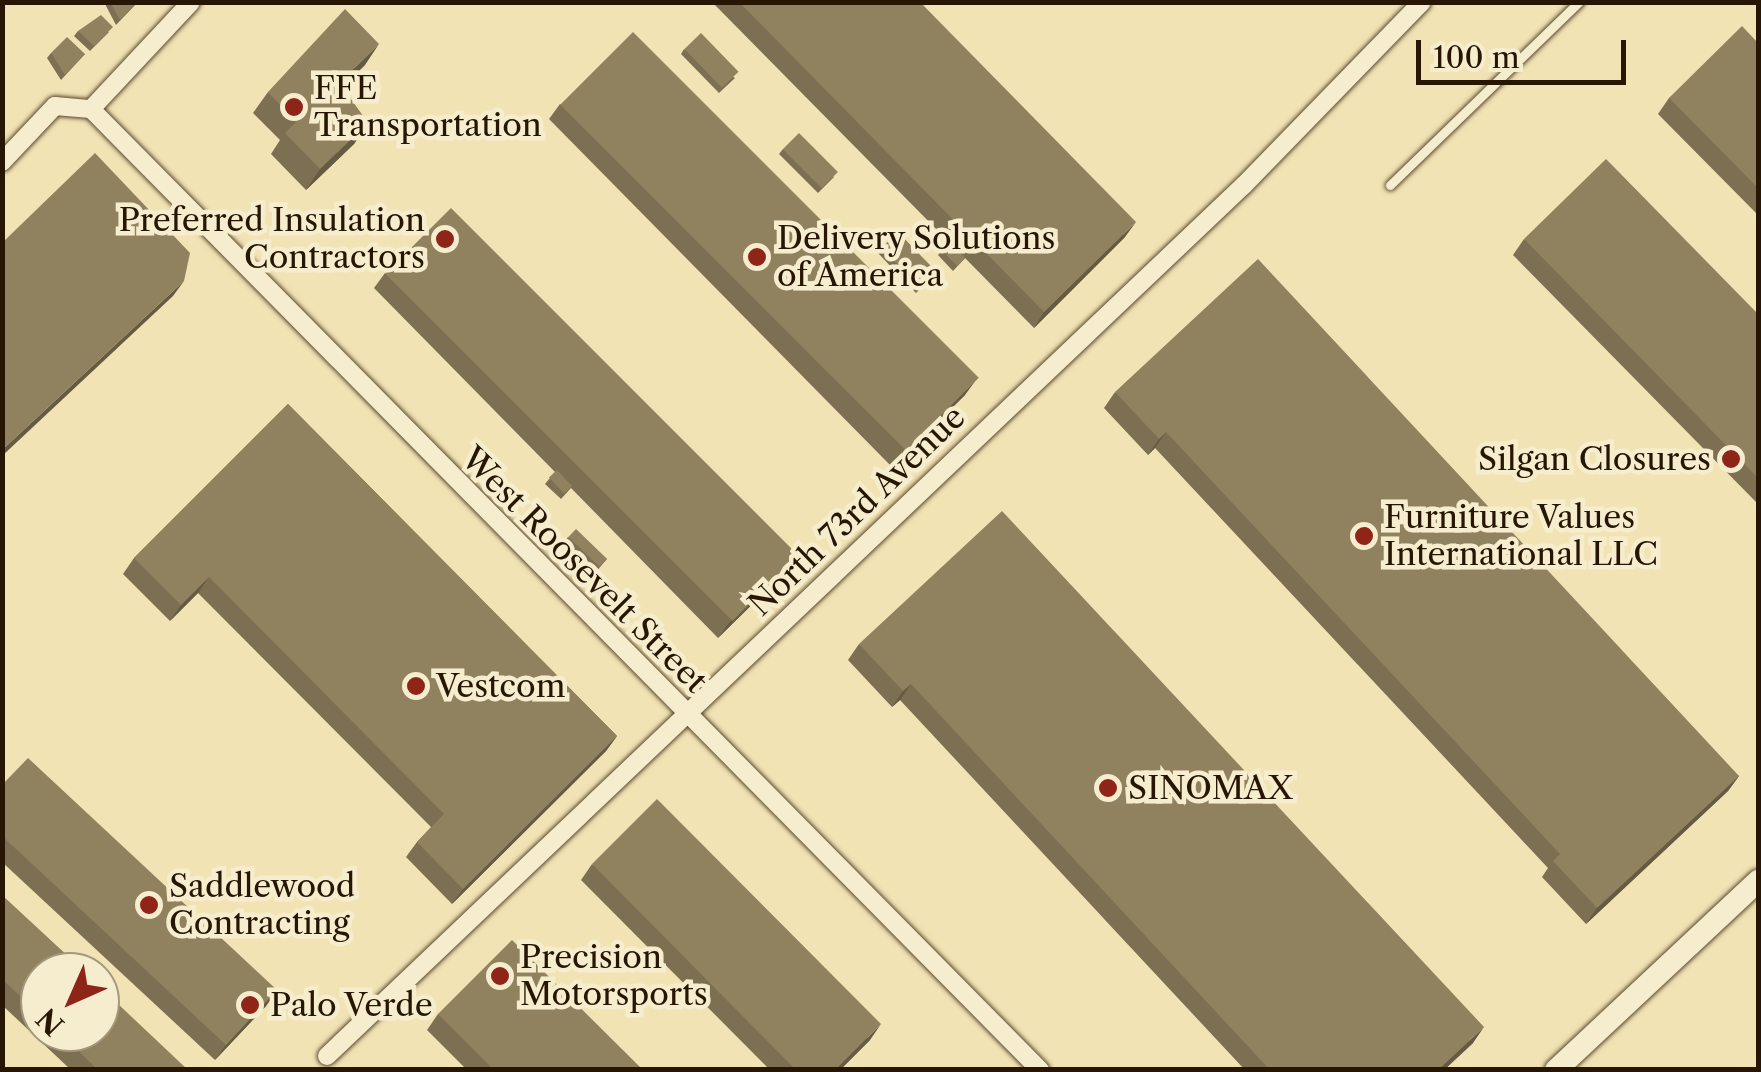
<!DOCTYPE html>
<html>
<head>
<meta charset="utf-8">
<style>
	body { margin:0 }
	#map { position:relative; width:1761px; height:1072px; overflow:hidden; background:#f1e3b4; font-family:"Libre Caslon Text",serif }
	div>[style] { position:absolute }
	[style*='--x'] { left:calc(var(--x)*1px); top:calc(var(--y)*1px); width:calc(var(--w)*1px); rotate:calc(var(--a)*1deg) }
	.roads { filter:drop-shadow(0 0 2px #5a492f) drop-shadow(0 0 2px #5a492f) }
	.service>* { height:9px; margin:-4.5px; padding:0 4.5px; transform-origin:4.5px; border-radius:4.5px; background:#f6edce }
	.minor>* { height:18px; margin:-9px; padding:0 9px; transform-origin:9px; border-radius:9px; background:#f6edce }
	.secondary>* { height:22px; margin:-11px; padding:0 11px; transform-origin:11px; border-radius:11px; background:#f6edce }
	.wall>* { inset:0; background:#7c6f52 }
	.shaded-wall>* { inset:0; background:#655a42 }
	.building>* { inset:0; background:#90815f; transform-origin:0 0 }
	.dots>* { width:28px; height:28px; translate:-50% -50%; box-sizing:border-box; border:5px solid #f6edce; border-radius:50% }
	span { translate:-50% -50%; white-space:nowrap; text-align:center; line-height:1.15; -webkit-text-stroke:9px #f6edce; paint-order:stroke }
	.poi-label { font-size:32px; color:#271603 }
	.left { translate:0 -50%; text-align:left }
	.right { translate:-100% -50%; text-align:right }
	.street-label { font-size:32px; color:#271603 }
	.frame { position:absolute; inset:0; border:5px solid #271603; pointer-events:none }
	.north { position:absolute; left:20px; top:952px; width:100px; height:100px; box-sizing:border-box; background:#f6edce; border:2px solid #a3977d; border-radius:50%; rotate:225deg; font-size:28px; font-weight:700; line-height:40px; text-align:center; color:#271603 }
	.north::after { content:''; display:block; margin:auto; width:35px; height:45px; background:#8f2418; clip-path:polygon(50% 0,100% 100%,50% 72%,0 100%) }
	.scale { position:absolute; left:1416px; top:40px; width:210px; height:45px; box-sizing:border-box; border:5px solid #271603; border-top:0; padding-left:12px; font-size:30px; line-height:35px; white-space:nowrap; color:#271603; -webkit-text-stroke:8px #f6edce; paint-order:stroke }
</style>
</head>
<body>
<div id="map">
	<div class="roads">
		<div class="service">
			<i style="--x:1390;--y:185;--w:263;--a:-44.1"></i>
		</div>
		<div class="minor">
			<i style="--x:91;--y:109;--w:1351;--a:45.36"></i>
			<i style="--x:91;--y:109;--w:146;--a:-46.9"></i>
			<i style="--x:2;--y:162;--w:77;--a:-46.6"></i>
			<i style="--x:55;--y:106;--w:36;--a:5"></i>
			<i style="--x:327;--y:1056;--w:1265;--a:-43.53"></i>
			<i style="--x:1244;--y:185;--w:255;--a:-45.8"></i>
		</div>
		<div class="secondary">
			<i style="--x:1556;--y:1070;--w:277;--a:-43.1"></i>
		</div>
	</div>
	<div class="wall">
		<i style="clip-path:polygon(104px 2px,138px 2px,116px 25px)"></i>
		<i style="clip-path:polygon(712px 2px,920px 2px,1125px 237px,1034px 328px,965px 258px,953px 271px,938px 255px,949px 242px)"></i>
		<i style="clip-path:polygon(78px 31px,109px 32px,90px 51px,74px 36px)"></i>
		<i style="clip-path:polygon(1758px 43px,1758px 215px,1658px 114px,1669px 98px)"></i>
		<i style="clip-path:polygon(684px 49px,735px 78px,719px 93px,681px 54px)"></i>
		<i style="clip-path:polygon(51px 53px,85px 54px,61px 80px,47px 58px)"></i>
		<i style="clip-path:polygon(365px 65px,342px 87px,368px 123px,354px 144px,306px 190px,271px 154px,280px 140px,253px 113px,268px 92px)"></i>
		<i style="clip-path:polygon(560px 104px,965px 395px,892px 467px,549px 119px)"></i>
		<i style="clip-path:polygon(783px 149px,834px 177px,818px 193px,779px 154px)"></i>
		<i style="clip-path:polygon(1524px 239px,1758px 314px,1758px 504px,1513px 255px)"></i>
		<i style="clip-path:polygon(881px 248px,932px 277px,916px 293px,878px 253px)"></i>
		<i style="clip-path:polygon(385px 273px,784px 573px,718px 638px,571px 488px,561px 499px,545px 484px,555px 472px,374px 288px)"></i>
		<i style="clip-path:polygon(1115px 392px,1739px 776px,1728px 791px,1586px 924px,1542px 877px,1548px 868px,1155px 448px,1148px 455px,1104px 408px)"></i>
		<i style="clip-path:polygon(288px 404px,617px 736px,606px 751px,452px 904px,406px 857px,417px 842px,431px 827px,198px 593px,170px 621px,123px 574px,134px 558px)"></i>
		<i style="clip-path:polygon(568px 537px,607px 559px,595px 573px,564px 542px)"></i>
		<i style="clip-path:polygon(859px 644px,1473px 1043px,1444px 1070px,1245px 1070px,900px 700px,892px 707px,848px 660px)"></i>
		<i style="clip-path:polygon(2px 785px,277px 990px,266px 1006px,215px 1060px,2px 862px)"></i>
		<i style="clip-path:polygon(592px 864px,870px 1040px,840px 1070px,770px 1070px,581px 880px)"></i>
		<i style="clip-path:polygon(2px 895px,40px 972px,40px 1032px,100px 1032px,188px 1070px,71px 1070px,2px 1005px)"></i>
		<i style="clip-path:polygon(438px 1014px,643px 1070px,467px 1070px,427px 1030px)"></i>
	</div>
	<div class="shaded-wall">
		<i style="clip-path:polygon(379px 44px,365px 65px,325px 104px,339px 83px)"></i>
		<i style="clip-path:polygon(368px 123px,354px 144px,306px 190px,320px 169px)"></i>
		<i style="clip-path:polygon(1136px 222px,1125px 237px,1034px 328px,1044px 312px)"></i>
		<i style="clip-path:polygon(184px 281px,173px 296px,2px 456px,2px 450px)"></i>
		<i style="clip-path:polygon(976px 380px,965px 395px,892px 467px,903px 452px)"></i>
		<i style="clip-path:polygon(1166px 432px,1155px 448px,1148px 455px,1159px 439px)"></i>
		<i style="clip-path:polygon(795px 558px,784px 573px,718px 638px,729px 623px)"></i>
		<i style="clip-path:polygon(209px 577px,198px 593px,170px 621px,181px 605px)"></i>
		<i style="clip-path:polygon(911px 684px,900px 700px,892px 707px,903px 691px)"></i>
		<i style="clip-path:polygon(617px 736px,606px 751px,452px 904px,463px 889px)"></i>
		<i style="clip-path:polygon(1739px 776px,1728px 791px,1586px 924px,1597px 908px)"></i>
		<i style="clip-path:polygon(277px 990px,266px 1006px,215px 1060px,226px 1045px)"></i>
		<i style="clip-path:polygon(881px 1024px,870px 1040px,840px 1070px,835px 1070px)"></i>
		<i style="clip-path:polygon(1484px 1027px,1473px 1043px,1444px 1070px,1438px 1070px)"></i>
	</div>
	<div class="building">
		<i style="clip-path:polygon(110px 2px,137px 2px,120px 20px)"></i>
		<i style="clip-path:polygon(739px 2px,920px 2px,1136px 222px,1044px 312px)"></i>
		<i style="clip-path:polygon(345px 9px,379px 44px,339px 83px,368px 123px,320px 169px,285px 133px,296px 122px,268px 92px)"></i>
		<i style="clip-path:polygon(101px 15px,113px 27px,94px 46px,78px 31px)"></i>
		<i style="clip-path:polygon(1742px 26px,1758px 43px,1758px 188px,1669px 98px)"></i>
		<i style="left:633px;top:32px;width:489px;height:103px;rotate:45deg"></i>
		<i style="left:701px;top:33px;width:54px;height:23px;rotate:46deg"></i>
		<i style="clip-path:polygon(67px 37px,85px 54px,65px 75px,51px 53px)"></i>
		<i style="left:799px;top:133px;width:55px;height:23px;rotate:45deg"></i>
		<i style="clip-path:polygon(95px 153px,190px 253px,184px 281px,2px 450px,2px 243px)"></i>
		<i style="clip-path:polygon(1606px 159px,1758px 314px,1758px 478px,1524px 239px)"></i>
		<i style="left:451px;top:208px;width:491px;height:93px;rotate:45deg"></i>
		<i style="left:898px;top:232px;width:54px;height:23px;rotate:46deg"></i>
		<i style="left:949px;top:242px;width:23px;height:11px;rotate:45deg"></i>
		<i style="clip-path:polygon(1258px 259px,1739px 776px,1597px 908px,1553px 861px,1560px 854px,1166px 432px,1159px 439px,1115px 392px)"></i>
		<i style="clip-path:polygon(288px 404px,617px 736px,463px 889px,417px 842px,444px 814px,209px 577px,181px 605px,134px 558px)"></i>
		<i style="left:557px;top:470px;width:22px;height:11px;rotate:47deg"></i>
		<i style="clip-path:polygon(1002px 511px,1484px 1027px,1438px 1070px,1270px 1070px,911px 684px,903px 691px,859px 644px)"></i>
		<i style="left:576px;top:529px;width:43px;height:11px;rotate:44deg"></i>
		<i style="clip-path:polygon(28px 758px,277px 990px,226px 1045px,2px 836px,2px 785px)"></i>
		<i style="clip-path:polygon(657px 799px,881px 1024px,835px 1070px,796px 1070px,592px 864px)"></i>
		<i style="clip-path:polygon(2px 895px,85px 972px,40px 972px,40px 1015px,2px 979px)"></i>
		<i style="clip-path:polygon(512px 940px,643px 1070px,494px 1070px,438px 1014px)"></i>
		<i style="clip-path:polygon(100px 987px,188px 1070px,98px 1070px,59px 1032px,100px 1032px)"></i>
	</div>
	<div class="dots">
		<i style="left:294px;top:107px;background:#8f2418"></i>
		<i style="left:445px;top:239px;background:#8f2418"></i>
		<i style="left:757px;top:257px;background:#8f2418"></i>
		<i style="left:1731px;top:459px;background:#8f2418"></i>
		<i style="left:1364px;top:536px;background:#8f2418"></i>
		<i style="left:416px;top:686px;background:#8f2418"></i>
		<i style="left:1108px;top:788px;background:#8f2418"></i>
		<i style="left:149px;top:905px;background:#8f2418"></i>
		<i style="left:500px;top:976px;background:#8f2418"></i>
		<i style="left:250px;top:1005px;background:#8f2418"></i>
	</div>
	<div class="poi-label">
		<span class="left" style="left:314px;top:107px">FFE<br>Transportation</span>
		<span class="right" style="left:425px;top:239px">Preferred Insulation<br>Contractors</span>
		<span class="left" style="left:777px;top:257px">Delivery Solutions<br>of America</span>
		<span class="right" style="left:1711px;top:459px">Silgan Closures</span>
		<span class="left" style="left:1384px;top:536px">Furniture Values<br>International LLC</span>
		<span class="left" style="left:436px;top:686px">Vestcom</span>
		<span class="left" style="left:1128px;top:788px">SINOMAX</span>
		<span class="left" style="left:169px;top:905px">Saddlewood<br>Contracting</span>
		<span class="left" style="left:520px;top:976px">Precision<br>Motorsports</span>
		<span class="left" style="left:270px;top:1005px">Palo Verde</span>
	</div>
	<div class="street-label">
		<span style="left:857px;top:511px;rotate:-44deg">North 73rd Avenue</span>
		<span style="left:584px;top:570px;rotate:45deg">West Roosevelt Street</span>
	</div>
	<div class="frame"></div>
	<div class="north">N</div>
	<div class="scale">100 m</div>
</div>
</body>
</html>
